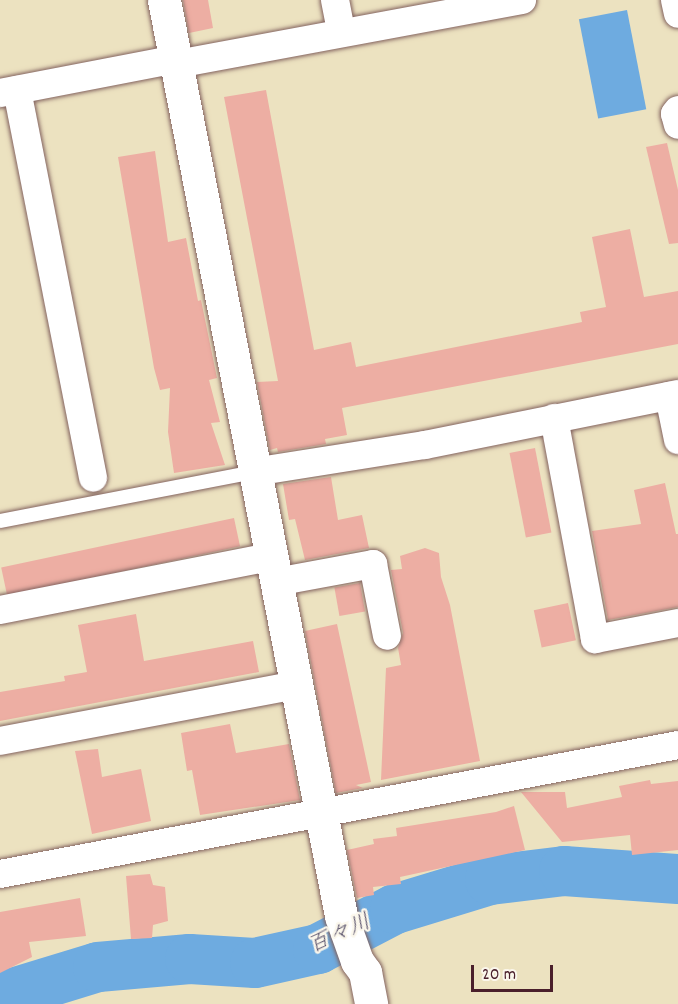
<!DOCTYPE html>
<html>
<head>
<meta charset="utf-8">
<style>
	body { margin:0 }
	#map { position:relative; width:678px; height:1004px; overflow:hidden; background:#ece2c0; font-family:Dekko,"Klee One",sans-serif }
	div>[style] { position:absolute }
	[style*='--x'] { left:calc(var(--x)*1px); top:calc(var(--y)*1px); width:calc(var(--w)*1px); rotate:calc(var(--a)*1deg) }
	.water>* { inset:0; background:#6eabe0; transform-origin:0 0 }
	.river>* { height:50px; margin:-25px; padding:0 25px; transform-origin:25px; border-radius:25px; background:#6eabe0 }
	.building>* { inset:0; background:#edaea3; transform-origin:0 0 }
	.roads { filter:drop-shadow(0 0 2px #83635f) drop-shadow(0 0 2px #83635f) }
	.service>* { height:14px; margin:-7px; padding:0 7px; transform-origin:7px; border-radius:7px; background:#fff }
	.minor>* { height:28px; margin:-14px; padding:0 14px; transform-origin:14px; border-radius:14px; background:#fff }
	.tertiary>* { height:33px; margin:-16.5px; padding:0 16.5px; transform-origin:16.5px; border-radius:16.5px; background:#fff }
	span { translate:-50% -50%; white-space:nowrap; text-align:center; line-height:1.15; -webkit-text-stroke:5px #fbf7ec; paint-order:stroke }
	.water-label { font-size:22px; color:#57506a; font-style:italic }
	.scale { position:absolute; left:471px; top:965px; width:82px; height:27px; box-sizing:border-box; border:3px solid #4a1f2b; border-top:0; padding-left:8px; font-size:18px; line-height:21px; white-space:nowrap; color:#4a1f2b; -webkit-text-stroke:4px #fbf7ec; paint-order:stroke }
</style>
</head>
<body>
<div id="map">
	<div class="water">
		<i style="left:627px;top:10px;width:101px;height:49px;rotate:79deg"></i>
	</div>
	<div class="river">
		<i style="--x:0;--y:997;--w:102;--a:-17"></i>
		<i style="--x:98;--y:967;--w:92;--a:-5"></i>
		<i style="--x:190;--y:959;--w:65;--a:3.5"></i>
		<i style="--x:255;--y:963;--w:65;--a:-12.5"></i>
		<i style="--x:318;--y:949;--w:87;--a:-27.5"></i>
		<i style="--x:395;--y:909;--w:99;--a:-17"></i>
		<i style="--x:490;--y:880;--w:75;--a:-6.9"></i>
		<i style="--x:564;--y:871;--w:114;--a:4"></i>
	</div>
	<div class="building">
		<i style="clip-path:polygon(183px 0,208px 0,213px 28px,189px 33px)"></i>
		<i style="clip-path:polygon(266px 90px,314px 350px,351px 342px,356px 367px,582px 322px,580px 312px,606px 307px,592px 237px,630px 229px,644px 297px,678px 291px,678px 344px,342px 408px,347px 435px,325px 439px,326px 444px,278px 452px,277px 448px,270px 450px,257px 382px,278px 381px,224px 97px)"></i>
		<i style="clip-path:polygon(667px 143px,678px 190px,678px 243px,669px 244px,646px 147px)"></i>
		<i style="clip-path:polygon(155px 151px,168px 242px,186px 238px,198px 301px,201px 300px,217px 378px,209px 380px,220px 422px,211px 423px,225px 465px,174px 473px,168px 432px,170px 388px,160px 390px,154px 368px,118px 157px)"></i>
		<i style="left:535px;top:448px;width:86px;height:26px;rotate:79deg"></i>
		<i style="clip-path:polygon(331px 477px,338px 520px,362px 515px,369px 548px,305px 560px,295px 519px,289px 520px,283px 484px)"></i>
		<i style="clip-path:polygon(665px 483px,676px 534px,678px 534px,678px 607px,608px 620px,592px 531px,641px 524px,634px 490px)"></i>
		<i style="left:234px;top:518px;width:29px;height:238px;rotate:78deg"></i>
		<i style="clip-path:polygon(425px 548px,439px 553px,441px 577px,450px 605px,480px 761px,381px 780px,386px 668px,401px 665px,398px 648px,403px 633px,391px 570px,402px 569px,400px 556px)"></i>
		<i style="left:360px;top:583px;width:29px;height:26px;rotate:80deg"></i>
		<i style="left:568px;top:603px;width:38px;height:35px;rotate:78deg"></i>
		<i style="clip-path:polygon(136px 614px,144px 661px,253px 641px,259px 672px,0 721px,0 692px,65px 681px,64px 676px,87px 672px,78px 625px)"></i>
		<i style="clip-path:polygon(337px 624px,371px 782px,356px 785px,363px 788px,336px 793px,305px 631px)"></i>
		<i style="clip-path:polygon(230px 724px,236px 753px,289px 744px,300px 800px,200px 815px,192px 770px,187px 771px,181px 733px)"></i>
		<i style="clip-path:polygon(98px 749px,102px 777px,141px 769px,151px 821px,92px 834px,75px 751px)"></i>
		<i style="clip-path:polygon(650px 780px,651px 784px,678px 781px,678px 850px,632px 855px,630px 835px,562px 842px,521px 792px,565px 792px,567px 808px,622px 797px,619px 786px)"></i>
		<i style="clip-path:polygon(514px 806px,525px 850px,400px 877px,401px 884px,373px 887px,374px 895px,357px 898px,347px 850px,374px 844px,373px 839px,397px 836px,396px 828px,496px 812px)"></i>
		<i style="clip-path:polygon(150px 874px,153px 885px,165px 887px,168px 921px,153px 925px,152px 938px,131px 939px,126px 876px)"></i>
		<i style="clip-path:polygon(80px 898px,86px 936px,29px 942px,32px 957px,0 973px,0 912px)"></i>
	</div>
	<div class="roads">
		<div class="service">
			<i style="--x:0;--y:521;--w:259;--a:-10.9"></i>
		</div>
		<div class="minor">
			<i style="--x:335;--y:0;--w:33;--a:79"></i>
			<i style="--x:675;--y:0;--w:14;--a:78"></i>
			<i style="--x:177;--y:64;--w:351;--a:-10.5"></i>
			<i style="--x:17;--y:90;--w:395;--a:78.9"></i>
			<i style="--x:0;--y:93;--w:179;--a:-10.9"></i>
			<i style="--x:678;--y:110;--w:5;--a:127"></i>
			<i style="--x:675;--y:114;--w:11;--a:75"></i>
			<i style="--x:669;--y:396;--w:45;--a:78.4"></i>
			<i style="--x:554;--y:418;--w:225;--a:79.5"></i>
			<i style="--x:595;--y:639;--w:85;--a:-10.9"></i>
			<i style="--x:254;--y:472;--w:173;--a:-9"></i>
			<i style="--x:425;--y:445;--w:258;--a:-11.4"></i>
			<i style="--x:276;--y:582;--w:99;--a:-10.5"></i>
			<i style="--x:373;--y:564;--w:73;--a:79"></i>
			<i style="--x:0;--y:610;--w:275;--a:-11.1"></i>
			<i style="--x:0;--y:741;--w:300;--a:-10.7"></i>
			<i style="--x:0;--y:874;--w:690;--a:-10.77"></i>
		</div>
		<div class="tertiary">
			<i style="--x:164;--y:0;--w:933;--a:79.06"></i>
			<i style="--x:341;--y:916;--w:48;--a:70.4"></i>
			<i style="--x:357;--y:961;--w:14;--a:54"></i>
			<i style="--x:365;--y:972;--w:33;--a:79"></i>
		</div>
	</div>
	<div class="water-label">
		<span style="left:340px;top:935px;rotate:-24deg">百々川</span>
	</div>
	<div class="scale">20 m</div>
</div>
</body>
</html>
